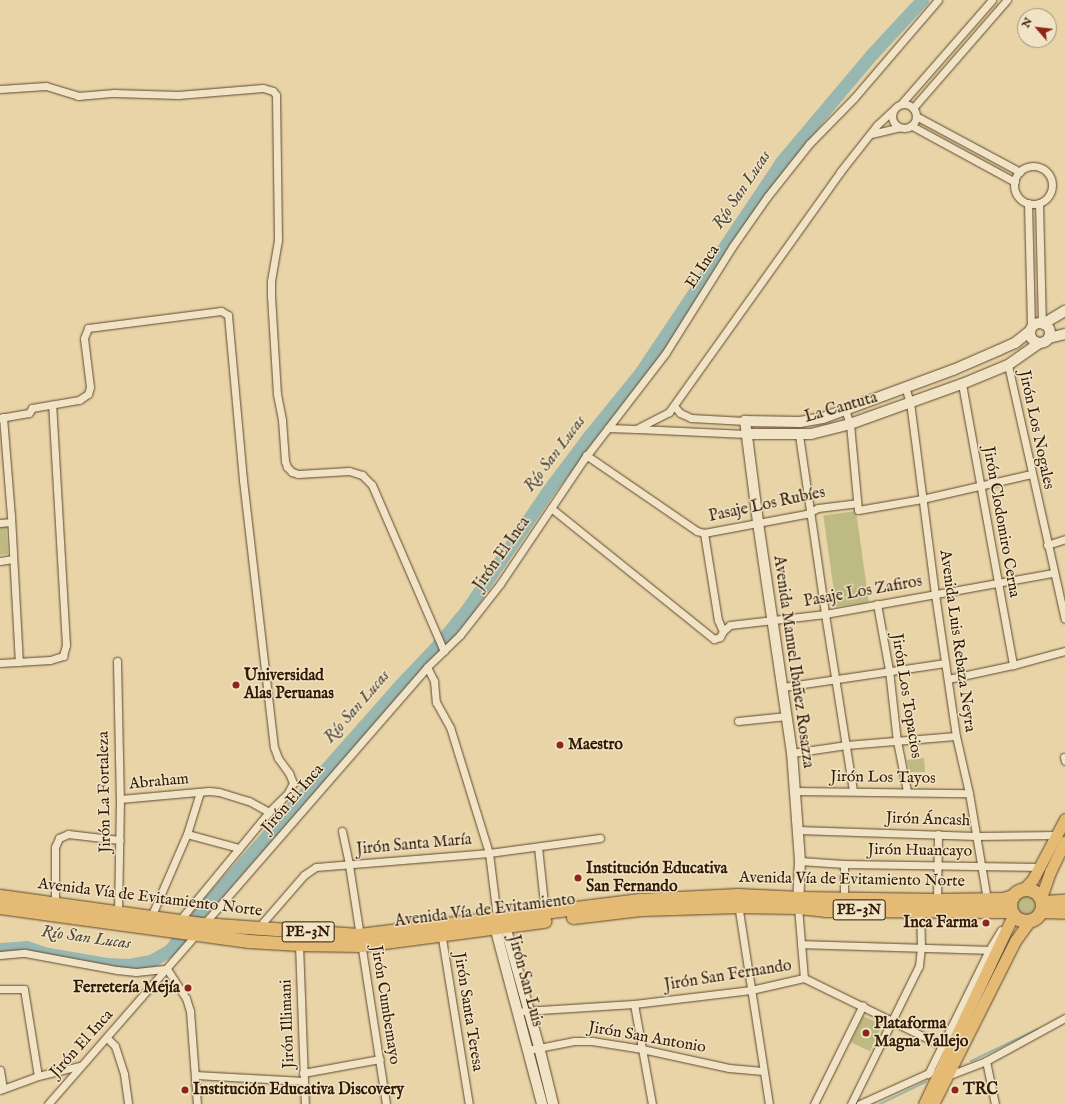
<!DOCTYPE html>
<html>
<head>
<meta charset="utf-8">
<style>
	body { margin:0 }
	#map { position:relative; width:1065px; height:1104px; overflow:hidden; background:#e8d4a7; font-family:"IM FELL English",serif }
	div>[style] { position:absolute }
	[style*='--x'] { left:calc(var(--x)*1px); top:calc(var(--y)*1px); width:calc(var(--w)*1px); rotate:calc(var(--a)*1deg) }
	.green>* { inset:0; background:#bdbb83; transform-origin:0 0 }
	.round { border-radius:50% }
	.stream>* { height:2px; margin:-1px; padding:0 1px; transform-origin:1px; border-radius:1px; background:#99b7b1 }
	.river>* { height:13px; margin:-6.5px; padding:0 6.5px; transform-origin:6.5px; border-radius:6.5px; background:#99b7b1 }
	.roads { filter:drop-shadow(0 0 1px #60482d) drop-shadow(0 0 1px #60482d) }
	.street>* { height:7px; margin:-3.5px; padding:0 3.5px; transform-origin:3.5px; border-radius:3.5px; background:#f0e3c6 }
	.street>.ring { margin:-3.5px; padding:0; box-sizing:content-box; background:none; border:7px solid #f0e3c6; border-radius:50% }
	.secondary>* { height:10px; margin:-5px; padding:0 5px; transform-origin:5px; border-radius:5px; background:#f0e3c6 }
	.secondary>.ring { margin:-5px; padding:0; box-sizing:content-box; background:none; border:10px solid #f0e3c6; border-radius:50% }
	.primary>* { height:11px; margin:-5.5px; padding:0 5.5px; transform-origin:5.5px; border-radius:5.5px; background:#e4ba74 }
	.highway>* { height:13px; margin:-6.5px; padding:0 6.5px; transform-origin:6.5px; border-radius:6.5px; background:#e4ba74 }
	.highway>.ring { margin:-6.5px; padding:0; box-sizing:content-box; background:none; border:13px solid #e4ba74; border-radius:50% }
	.dots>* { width:11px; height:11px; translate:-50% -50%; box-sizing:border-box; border:2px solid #f0e3c6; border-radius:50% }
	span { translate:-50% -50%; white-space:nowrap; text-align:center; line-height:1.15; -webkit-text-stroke:3px #f0e3c6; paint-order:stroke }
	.shield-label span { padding:1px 3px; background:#f0e3c6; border:1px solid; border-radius:3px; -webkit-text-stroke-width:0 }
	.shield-label { font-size:15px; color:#331a04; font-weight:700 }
	.street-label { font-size:16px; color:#331a04 }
	.poi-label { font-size:16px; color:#331a04; font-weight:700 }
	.left { translate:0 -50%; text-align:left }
	.right { translate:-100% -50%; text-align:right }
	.water-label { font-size:17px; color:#524938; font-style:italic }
	.north { position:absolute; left:1017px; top:8px; width:40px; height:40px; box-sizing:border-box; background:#f0e3c6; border:1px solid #a49378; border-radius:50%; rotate:298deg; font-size:11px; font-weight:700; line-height:16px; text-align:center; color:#331a04 }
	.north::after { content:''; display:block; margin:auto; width:14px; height:18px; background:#8f2418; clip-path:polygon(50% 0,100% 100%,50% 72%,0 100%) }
</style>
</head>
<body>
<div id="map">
	<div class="green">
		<i style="left:856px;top:511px;width:92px;height:33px;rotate:82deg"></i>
		<i style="clip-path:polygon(6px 526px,8px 554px,0 555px,0 527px)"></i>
		<i style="clip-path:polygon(924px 758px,925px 772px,910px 772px,907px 760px)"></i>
		<i class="round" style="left:1015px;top:894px;width:24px;height:24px"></i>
		<i style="left:863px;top:1016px;width:21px;height:29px;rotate:25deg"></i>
	</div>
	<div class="stream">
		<i style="--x:971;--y:1061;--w:74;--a:-25.5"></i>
		<i style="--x:880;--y:1104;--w:51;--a:-25.6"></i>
	</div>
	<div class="river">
		<i style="--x:198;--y:914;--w:305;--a:-48.6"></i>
		<i style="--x:400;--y:685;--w:54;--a:-46.5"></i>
		<i style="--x:437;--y:646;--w:49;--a:-50.8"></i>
		<i style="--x:468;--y:608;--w:140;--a:-55.7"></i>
		<i style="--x:547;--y:492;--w:70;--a:-53.1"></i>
		<i style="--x:589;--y:436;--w:81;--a:-51"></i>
		<i style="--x:640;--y:373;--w:254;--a:-56.2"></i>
		<i style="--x:781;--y:162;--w:141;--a:-49.9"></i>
		<i style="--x:872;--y:54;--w:74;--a:-47.2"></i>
		<i style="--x:0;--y:949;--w:26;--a:-4"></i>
		<i style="--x:26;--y:947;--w:23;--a:18"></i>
		<i style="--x:48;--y:954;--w:61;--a:9.5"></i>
		<i style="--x:108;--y:964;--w:20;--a:3"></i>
		<i style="--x:128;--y:965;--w:23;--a:-10"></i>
		<i style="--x:151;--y:961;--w:22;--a:-30"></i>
		<i style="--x:170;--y:950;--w:18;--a:-52"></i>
	</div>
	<div class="roads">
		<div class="street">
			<i style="--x:0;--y:89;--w:46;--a:-3.7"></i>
			<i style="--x:46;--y:86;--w:34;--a:17"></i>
			<i style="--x:78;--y:96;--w:36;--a:-5"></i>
			<i style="--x:114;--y:93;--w:64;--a:1.8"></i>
			<i style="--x:178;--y:95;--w:85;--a:-4.7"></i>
			<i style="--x:263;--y:88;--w:10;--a:17"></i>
			<i style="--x:273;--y:91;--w:5;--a:53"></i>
			<i style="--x:276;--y:95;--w:145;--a:89.2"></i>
			<i style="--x:278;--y:240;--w:42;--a:99.7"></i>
			<i style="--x:271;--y:281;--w:15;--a:90"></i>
			<i style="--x:271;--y:296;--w:98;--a:86.5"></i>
			<i style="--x:277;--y:394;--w:26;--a:79"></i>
			<i style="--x:282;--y:420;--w:41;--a:85.8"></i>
			<i style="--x:285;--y:461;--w:6;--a:72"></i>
			<i style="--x:287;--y:467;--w:7;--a:45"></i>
			<i style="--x:292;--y:472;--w:6;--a:18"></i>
			<i style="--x:298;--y:474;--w:51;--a:-3.4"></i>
			<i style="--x:349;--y:471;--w:14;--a:17"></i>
			<i style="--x:362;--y:475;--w:14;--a:45"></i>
			<i style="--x:372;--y:485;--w:181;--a:66.6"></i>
			<i class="ring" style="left:892px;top:104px;width:17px;height:17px"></i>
			<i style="--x:901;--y:104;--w:138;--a:-48.8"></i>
			<i style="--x:913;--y:108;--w:143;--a:-49"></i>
			<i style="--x:916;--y:116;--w:118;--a:28.3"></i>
			<i style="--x:912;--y:126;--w:117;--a:28.5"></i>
			<i style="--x:871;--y:134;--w:28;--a:-13"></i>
			<i class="ring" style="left:1014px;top:166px;width:31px;height:31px"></i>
			<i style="--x:1028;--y:203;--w:125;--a:88.6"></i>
			<i style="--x:1039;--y:203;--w:120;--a:88.6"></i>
			<i style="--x:1008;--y:365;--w:260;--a:77.4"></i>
			<i style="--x:962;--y:384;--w:286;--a:79.7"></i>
			<i style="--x:905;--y:387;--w:16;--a:72"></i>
			<i style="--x:910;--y:402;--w:194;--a:82.6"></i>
			<i style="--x:935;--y:594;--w:144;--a:81.6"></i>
			<i style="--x:956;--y:736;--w:58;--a:77.2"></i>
			<i style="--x:969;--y:793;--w:108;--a:80.4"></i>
			<i style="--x:674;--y:406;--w:9;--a:49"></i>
			<i style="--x:680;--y:413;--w:12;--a:24"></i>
			<i style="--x:691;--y:418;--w:54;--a:3.2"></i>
			<i style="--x:845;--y:410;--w:15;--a:70"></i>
			<i style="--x:850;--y:424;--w:86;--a:84.7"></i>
			<i style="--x:858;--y:510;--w:65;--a:-9.8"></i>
			<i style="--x:922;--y:499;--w:112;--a:-12.9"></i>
			<i style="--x:3;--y:417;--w:99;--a:85.4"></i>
			<i style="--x:11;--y:516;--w:146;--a:86.9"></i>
			<i style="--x:0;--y:418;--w:29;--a:-10"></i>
			<i style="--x:29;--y:413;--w:6;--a:-59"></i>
			<i style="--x:32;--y:408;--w:48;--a:-9.7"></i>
			<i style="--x:79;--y:400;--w:11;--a:-34"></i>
			<i style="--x:88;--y:394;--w:7;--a:-74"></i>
			<i style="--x:90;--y:387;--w:49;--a:-97"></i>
			<i style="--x:84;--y:338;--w:11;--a:-68"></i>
			<i style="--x:88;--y:328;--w:134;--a:-7.3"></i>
			<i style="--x:221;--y:311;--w:8;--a:30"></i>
			<i style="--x:228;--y:315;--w:166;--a:84.8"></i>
			<i style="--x:243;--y:480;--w:269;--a:83.4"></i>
			<i style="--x:274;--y:747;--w:12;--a:70"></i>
			<i style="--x:278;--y:758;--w:19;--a:54"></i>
			<i style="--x:289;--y:773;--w:11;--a:68"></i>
			<i style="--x:293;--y:783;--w:11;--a:117"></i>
			<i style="--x:288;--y:793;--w:27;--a:135"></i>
			<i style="--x:269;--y:812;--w:141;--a:129.5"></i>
			<i style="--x:608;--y:428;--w:28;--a:2"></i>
			<i style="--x:636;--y:429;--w:37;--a:-27"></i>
			<i style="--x:669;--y:412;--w:295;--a:-54.5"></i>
			<i style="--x:840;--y:172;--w:60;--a:-51.8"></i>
			<i style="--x:877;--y:125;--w:22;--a:-43"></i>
			<i style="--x:638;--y:429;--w:108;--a:2.7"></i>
			<i style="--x:799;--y:435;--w:181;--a:81.7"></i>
			<i style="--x:825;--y:614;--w:179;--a:81"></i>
			<i style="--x:586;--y:455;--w:135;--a:34.4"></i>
			<i style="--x:697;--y:531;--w:7;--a:16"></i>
			<i style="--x:704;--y:533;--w:104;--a:-10.6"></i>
			<i style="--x:806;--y:514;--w:13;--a:-27"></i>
			<i style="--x:818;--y:508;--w:39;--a:-7"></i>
			<i style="--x:551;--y:508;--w:209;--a:38.8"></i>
			<i style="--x:714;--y:639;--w:6;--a:-18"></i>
			<i style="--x:720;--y:637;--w:7;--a:-63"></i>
			<i style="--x:723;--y:631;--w:9;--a:-41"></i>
			<i style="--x:730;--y:625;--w:96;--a:-6.6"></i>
			<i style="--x:825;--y:614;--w:232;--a:-10.2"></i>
			<i style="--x:0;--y:523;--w:11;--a:-5"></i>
			<i style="--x:704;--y:533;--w:88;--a:80.9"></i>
			<i style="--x:718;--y:620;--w:12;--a:66"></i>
			<i style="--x:1047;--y:545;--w:19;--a:-18"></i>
			<i style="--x:0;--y:561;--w:13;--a:-9"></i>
			<i style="--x:877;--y:604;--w:67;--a:79.7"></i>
			<i style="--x:889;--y:670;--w:71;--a:83.6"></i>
			<i style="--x:897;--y:741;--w:51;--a:78.7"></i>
			<i style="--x:117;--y:661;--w:138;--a:88.8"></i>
			<i style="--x:120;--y:799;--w:115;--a:91"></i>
			<i style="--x:0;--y:663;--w:50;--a:-3.4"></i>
			<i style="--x:50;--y:660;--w:14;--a:-17"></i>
			<i style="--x:63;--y:656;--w:11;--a:-75"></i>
			<i style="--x:66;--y:645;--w:241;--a:-93.3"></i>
			<i style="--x:427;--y:667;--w:16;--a:63"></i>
			<i style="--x:434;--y:681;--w:21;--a:85"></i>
			<i style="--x:436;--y:702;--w:29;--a:61"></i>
			<i style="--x:450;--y:727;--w:132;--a:72.8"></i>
			<i style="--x:489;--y:853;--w:64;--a:82.9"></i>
			<i style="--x:948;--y:679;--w:66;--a:-12.2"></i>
			<i style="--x:1013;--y:665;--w:54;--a:-15.1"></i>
			<i style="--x:783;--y:687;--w:164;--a:-8.4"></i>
			<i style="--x:738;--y:721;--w:49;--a:-5.8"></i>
			<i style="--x:792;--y:753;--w:55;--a:-8.4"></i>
			<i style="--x:846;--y:745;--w:110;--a:-4.7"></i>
			<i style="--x:1064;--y:757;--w:4;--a:76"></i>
			<i style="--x:795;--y:791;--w:174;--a:0.7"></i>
			<i style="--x:120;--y:799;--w:89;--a:-5.1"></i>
			<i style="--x:209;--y:791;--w:10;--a:6"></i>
			<i style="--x:219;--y:792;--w:31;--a:17"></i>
			<i style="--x:249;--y:801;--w:23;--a:29"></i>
			<i style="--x:798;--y:830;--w:178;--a:1.9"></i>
			<i style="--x:976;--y:836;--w:81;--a:-0.7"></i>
			<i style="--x:342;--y:831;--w:35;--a:78"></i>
			<i style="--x:349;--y:865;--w:242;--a:81.2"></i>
			<i style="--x:187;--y:834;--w:54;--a:15.1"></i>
			<i style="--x:538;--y:847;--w:65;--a:83.9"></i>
			<i style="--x:800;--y:861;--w:44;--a:3.9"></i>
			<i style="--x:844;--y:864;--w:197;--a:0.9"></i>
			<i style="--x:844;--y:898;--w:34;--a:-90"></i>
			<i style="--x:937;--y:900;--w:66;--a:-89.1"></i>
			<i style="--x:55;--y:903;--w:56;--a:-90"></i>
			<i style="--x:55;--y:847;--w:10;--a:-66"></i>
			<i style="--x:59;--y:838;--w:10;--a:-24"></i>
			<i style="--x:68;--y:834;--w:52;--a:6.6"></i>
			<i style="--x:738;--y:904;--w:202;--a:81.2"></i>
			<i style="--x:798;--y:907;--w:71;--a:85.2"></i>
			<i style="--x:151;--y:917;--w:90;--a:-66.6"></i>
			<i style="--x:187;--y:834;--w:44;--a:-72.8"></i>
			<i style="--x:203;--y:925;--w:342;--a:-49"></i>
			<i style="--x:427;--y:667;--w:46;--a:-44.1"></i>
			<i style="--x:460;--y:635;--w:65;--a:-51.9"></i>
			<i style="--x:500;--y:584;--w:151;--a:-56.1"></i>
			<i style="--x:584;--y:459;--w:133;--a:-52.4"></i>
			<i style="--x:665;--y:354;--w:126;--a:-57.9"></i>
			<i style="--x:732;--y:247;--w:61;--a:-55"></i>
			<i style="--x:767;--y:197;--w:68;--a:-51.6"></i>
			<i style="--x:809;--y:144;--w:64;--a:-45.6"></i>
			<i style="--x:854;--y:98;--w:129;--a:-49.4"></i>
			<i style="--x:258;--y:928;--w:70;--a:-49"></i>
			<i style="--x:304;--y:875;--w:14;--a:-34"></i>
			<i style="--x:316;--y:867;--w:174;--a:-4.6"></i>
			<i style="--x:489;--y:853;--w:112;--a:-7.7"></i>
			<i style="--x:441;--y:932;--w:174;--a:80.8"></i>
			<i style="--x:299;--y:944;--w:160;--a:87.9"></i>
			<i style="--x:801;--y:944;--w:188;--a:1.8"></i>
			<i style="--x:0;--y:955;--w:25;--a:-5"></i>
			<i style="--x:25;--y:953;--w:94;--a:10.5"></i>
			<i style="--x:117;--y:970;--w:19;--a:6"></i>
			<i style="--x:136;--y:972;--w:31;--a:-6"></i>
			<i style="--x:167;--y:969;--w:35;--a:57"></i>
			<i style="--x:186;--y:998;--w:14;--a:73"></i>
			<i style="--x:190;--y:1011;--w:93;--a:85.7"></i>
			<i style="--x:0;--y:989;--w:24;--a:0"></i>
			<i style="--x:24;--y:989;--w:88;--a:80.9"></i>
			<i style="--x:634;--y:1004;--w:102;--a:79.8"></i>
			<i style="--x:524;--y:1011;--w:110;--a:-3.6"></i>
			<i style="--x:634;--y:1004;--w:118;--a:-6.8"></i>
			<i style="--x:751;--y:990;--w:54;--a:-12.8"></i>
			<i style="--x:804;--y:978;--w:164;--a:26.1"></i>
			<i style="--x:107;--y:1038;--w:11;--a:45"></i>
			<i style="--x:115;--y:1046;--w:29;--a:72"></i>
			<i style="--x:124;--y:1074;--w:30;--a:82"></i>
			<i style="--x:528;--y:1050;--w:47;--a:-11.1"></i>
			<i style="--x:574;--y:1041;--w:18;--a:0"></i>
			<i style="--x:592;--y:1041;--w:51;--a:9.1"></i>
			<i style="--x:642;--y:1049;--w:89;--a:12.3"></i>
			<i style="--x:729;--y:1068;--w:34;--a:5"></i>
			<i style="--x:986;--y:1061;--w:44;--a:78.2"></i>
			<i style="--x:0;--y:1070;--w:19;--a:81"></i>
			<i style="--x:303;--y:1073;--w:78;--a:-10.3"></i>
			<i style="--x:928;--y:1074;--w:138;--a:-63.8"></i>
			<i style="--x:989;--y:950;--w:23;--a:-59"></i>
			<i style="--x:195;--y:1075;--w:109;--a:3.2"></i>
			<i style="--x:947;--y:1076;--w:42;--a:-21"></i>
			<i style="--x:986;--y:1061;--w:90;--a:-28.6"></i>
			<i style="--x:0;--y:1090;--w:40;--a:-20.2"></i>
			<i style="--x:38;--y:1076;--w:42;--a:-13.7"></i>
			<i style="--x:48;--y:1104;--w:227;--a:-48.9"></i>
			<i style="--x:814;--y:1104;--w:110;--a:-63.7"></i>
			<i style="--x:851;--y:1104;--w:154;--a:-63.8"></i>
			<i style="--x:919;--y:966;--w:18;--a:-84"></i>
			<i style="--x:921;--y:948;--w:40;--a:-91.4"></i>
			<i style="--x:860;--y:1104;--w:78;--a:-24.3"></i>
		</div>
		<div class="secondary">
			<i class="ring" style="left:1030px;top:323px;width:10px;height:10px"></i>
			<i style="--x:1043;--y:324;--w:26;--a:-31"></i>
			<i style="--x:1049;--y:338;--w:16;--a:-14"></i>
			<i style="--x:746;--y:434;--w:65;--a:0"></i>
			<i style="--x:811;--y:434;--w:40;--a:-14.4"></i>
			<i style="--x:850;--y:424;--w:119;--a:-19.7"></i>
			<i style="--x:962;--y:384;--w:50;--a:-22.4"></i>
			<i style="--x:1008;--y:365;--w:38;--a:-35"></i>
			<i style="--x:798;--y:905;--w:44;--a:-87.4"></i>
			<i style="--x:800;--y:861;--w:108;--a:-94.2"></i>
			<i style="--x:792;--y:753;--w:233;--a:-98.4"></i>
			<i style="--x:758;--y:522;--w:102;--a:-97.3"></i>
			<i style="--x:745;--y:421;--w:55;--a:1"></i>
			<i style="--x:800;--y:422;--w:23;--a:-10"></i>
			<i style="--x:823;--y:418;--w:139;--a:-20.3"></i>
			<i style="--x:953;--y:370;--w:50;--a:-23.5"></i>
			<i style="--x:999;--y:350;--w:17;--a:-24"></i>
			<i style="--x:1015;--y:343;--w:19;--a:-39"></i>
			<i style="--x:496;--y:921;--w:6;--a:99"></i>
			<i style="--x:495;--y:927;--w:183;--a:75.1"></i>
			<i style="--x:502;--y:922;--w:5;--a:53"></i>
			<i style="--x:505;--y:926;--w:126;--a:74.3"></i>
			<i style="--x:539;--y:1047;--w:59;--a:76.2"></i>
		</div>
		<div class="primary">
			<i style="--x:1024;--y:889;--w:13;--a:-48"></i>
			<i style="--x:1033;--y:879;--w:68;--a:-61.9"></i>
			<i style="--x:1041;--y:898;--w:28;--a:-71"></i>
			<i style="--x:1050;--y:872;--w:34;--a:-64"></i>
			<i style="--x:924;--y:1104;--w:208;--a:-64.7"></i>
			<i style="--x:933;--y:1104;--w:182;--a:-63.3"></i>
			<i style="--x:1015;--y:941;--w:24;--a:-54"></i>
		</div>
		<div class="highway">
			<i class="ring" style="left:1010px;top:889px;width:19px;height:19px"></i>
			<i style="--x:0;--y:896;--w:205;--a:7.9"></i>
			<i style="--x:203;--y:924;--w:156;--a:4"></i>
			<i style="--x:359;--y:935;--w:283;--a:-7.1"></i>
			<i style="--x:640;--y:900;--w:98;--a:-2.9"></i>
			<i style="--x:738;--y:895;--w:62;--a:2.8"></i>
			<i style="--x:800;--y:898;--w:139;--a:0.8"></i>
			<i style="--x:939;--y:900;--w:64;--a:-0.9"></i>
			<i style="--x:1003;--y:899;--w:10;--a:-17"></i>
			<i style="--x:1043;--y:902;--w:22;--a:-3"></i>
			<i style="--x:0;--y:907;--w:251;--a:7.8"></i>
			<i style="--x:249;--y:941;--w:50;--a:3.4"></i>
			<i style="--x:299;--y:944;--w:62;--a:0.9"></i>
			<i style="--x:361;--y:945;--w:185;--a:-7.5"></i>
			<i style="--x:1042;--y:911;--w:23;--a:2"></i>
			<i style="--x:573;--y:917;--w:68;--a:-6.7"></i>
			<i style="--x:641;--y:909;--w:98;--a:-1.8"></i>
			<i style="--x:739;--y:906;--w:59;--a:1"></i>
			<i style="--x:798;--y:907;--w:27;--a:6"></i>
			<i style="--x:825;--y:910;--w:186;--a:0.3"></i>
		</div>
	</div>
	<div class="dots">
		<i style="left:236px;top:685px;background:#8f2418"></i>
		<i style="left:560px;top:745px;background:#8f2418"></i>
		<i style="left:578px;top:878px;background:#8f2418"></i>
		<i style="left:986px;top:923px;background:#8f2418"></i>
		<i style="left:188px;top:988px;background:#8f2418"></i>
		<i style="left:866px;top:1033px;background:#8f2418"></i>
		<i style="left:185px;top:1090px;background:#8f2418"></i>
		<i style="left:955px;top:1090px;background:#8f2418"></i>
	</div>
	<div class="shield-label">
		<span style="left:859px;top:910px">PE-3N</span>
		<span style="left:308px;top:932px">PE-3N</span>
	</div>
	<div class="street-label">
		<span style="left:703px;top:267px;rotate:-57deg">El Inca</span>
		<span style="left:841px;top:408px;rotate:-16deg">La Cantuta</span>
		<span style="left:1036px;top:430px;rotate:78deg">Jirón Los Nogales</span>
		<span style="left:767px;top:505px;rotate:-12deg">Pasaje Los Rubíes</span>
		<span style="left:1001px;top:522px;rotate:80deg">Jirón Clodomiro Cerna</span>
		<span style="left:502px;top:554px;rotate:-55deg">Jirón El Inca</span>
		<span style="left:863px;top:592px;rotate:-10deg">Pasaje Los Zafiros</span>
		<span style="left:957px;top:641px;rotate:82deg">Avenida Luis Rebaza Neyra</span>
		<span style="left:793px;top:662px;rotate:82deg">Avenida Manuel Ibañez Rosazza</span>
		<span style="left:906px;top:696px;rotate:81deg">Jirón Los Topacios</span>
		<span style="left:883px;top:778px;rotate:1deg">Jirón Los Tayos</span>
		<span style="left:159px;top:782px;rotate:-5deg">Abraham</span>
		<span style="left:105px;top:792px;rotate:-91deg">Jirón La Fortaleza</span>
		<span style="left:293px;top:799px;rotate:-49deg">Jirón El Inca</span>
		<span style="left:928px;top:820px;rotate:2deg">Jirón Áncash</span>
		<span style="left:414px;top:845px;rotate:-5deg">Jirón Santa María</span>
		<span style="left:920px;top:851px;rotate:1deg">Jirón Huancayo</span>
		<span style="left:852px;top:880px;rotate:1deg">Avenida Vía de Evitamiento Norte</span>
		<span style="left:150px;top:898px;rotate:7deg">Avenida Vía de Evitamiento Norte</span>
		<span style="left:485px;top:911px;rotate:-7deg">Avenida Vía de Evitamiento</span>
		<span style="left:728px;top:976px;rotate:-9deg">Jirón San Fernando</span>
		<span style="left:525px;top:981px;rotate:75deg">Jirón San Luis</span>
		<span style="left:385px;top:1005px;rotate:81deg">Jirón Cumbemayo</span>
		<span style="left:468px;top:1012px;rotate:81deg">Jirón Santa Teresa</span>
		<span style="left:288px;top:1024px;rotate:-92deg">Jirón Illimani</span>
		<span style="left:647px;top:1038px;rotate:10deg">Jirón San Antonio</span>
		<span style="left:82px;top:1044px;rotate:-48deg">Jirón El Inca</span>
	</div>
	<div class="poi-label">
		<span class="left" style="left:244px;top:685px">Universidad<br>Alas Peruanas</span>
		<span class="left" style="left:568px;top:745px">Maestro</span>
		<span class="left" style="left:586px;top:878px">Institución Educativa<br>San Fernando</span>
		<span class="right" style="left:978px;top:923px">Inca Farma</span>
		<span class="right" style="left:180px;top:988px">Ferretería Mejía</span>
		<span class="left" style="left:874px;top:1033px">Plataforma<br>Magna Vallejo</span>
		<span class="left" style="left:193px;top:1090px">Institución Educativa Discovery</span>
		<span class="left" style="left:963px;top:1090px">TRC</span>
	</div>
	<div class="water-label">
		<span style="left:742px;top:190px;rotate:-56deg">Río San Lucas</span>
		<span style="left:555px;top:454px;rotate:-53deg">Río San Lucas</span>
		<span style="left:357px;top:707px;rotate:-49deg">Río San Lucas</span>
		<span style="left:86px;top:938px;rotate:8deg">Río San Lucas</span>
	</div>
	<div class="north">N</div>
</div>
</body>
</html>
